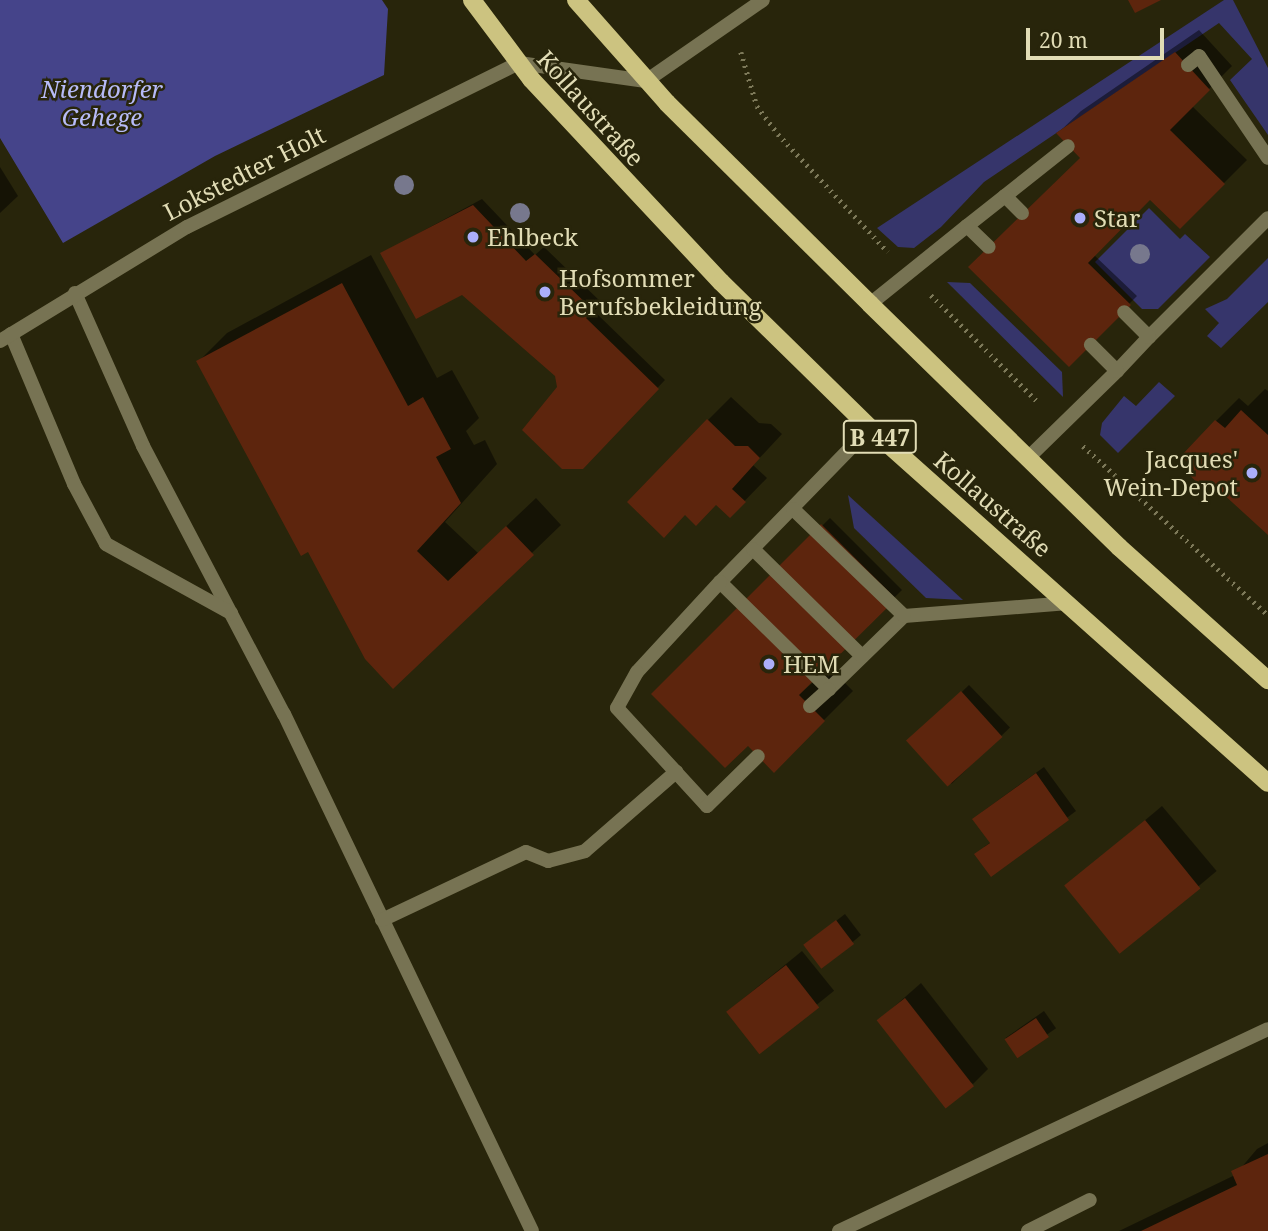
<!DOCTYPE html>
<html>
<head>
<meta charset="utf-8">
<style>
	body { margin:0 }
	#map { position:relative; width:1268px; height:1231px; overflow:hidden; background:#28250b; font-family:"Noto Serif",serif }
	div>[style] { position:absolute }
	[style*='--x'] { left:calc(var(--x)*1px); top:calc(var(--y)*1px); width:calc(var(--w)*1px); rotate:calc(var(--a)*1deg) }
	.green>* { inset:0; background:#36356b }
	.forest>* { inset:0; background:#45448a }
	.shadow>* { inset:0; background:#0007; transform-origin:0 0 }
	.building>* { inset:0; background:#5d250d; transform-origin:0 0 }
	.path>* { height:4.5px; margin-top:-2.25px; transform-origin:0; background:repeating-linear-gradient(90deg,#7d7959 0 2px,transparent 0 7px) }
	.lane>* { height:14px; margin:-7px; padding:0 7px; transform-origin:7px; border-radius:7px; background:#777353 }
	.street>* { height:14px; margin:-7px; padding:0 7px; transform-origin:7px; border-radius:7px; background:#777353 }
	.primary>* { height:18px; margin:-9px; padding:0 9px; transform-origin:9px; border-radius:9px; background:#ccc380 }
	.trees>* { width:20px; height:20px; margin:-10px; border-radius:50%; background:#77788d }
	.dots>* { width:19px; height:19px; translate:-50% -50%; box-sizing:border-box; border:4px solid #28250b; border-radius:50% }
	span { translate:-50% -50%; white-space:nowrap; text-align:center; line-height:1.15; -webkit-text-stroke:5px #28250b; paint-order:stroke }
	.shield-label span { padding:2px 5px; background:#28250b; border:2px solid; border-radius:5px; -webkit-text-stroke-width:0 }
	.shield-label { font-size:23px; color:#e1dcb5; font-weight:700 }
	.park-label { font-size:24px; color:#b7bbf8; font-style:italic }
	.street-label { font-size:24px; color:#e1dcb5 }
	.poi-label { font-size:24px; color:#e1dcb5 }
	.left { translate:0 -50%; text-align:left }
	.right { translate:-100% -50%; text-align:right }
	.scale { position:absolute; left:1026px; top:28px; width:138px; height:32px; box-sizing:border-box; border:4px solid #e1dcb5; border-top:0; padding-left:9px; font-size:21px; line-height:24px; white-space:nowrap; color:#e1dcb5; -webkit-text-stroke:5px #28250b; paint-order:stroke }
</style>
</head>
<body>
<div id="map">
	<div class="green">
		<i style="clip-path:polygon(1224px 0,1233px 0,1268px 68px,1268px 135px,1230px 80px,1252px 59px,1219px 23px,984px 182px,941px 227px,914px 248px,898px 247px,877px 228px)"></i>
		<i style="clip-path:polygon(1149px 208px,1180px 239px,1185px 234px,1210px 257px,1158px 309px,1142px 309px,1095px 262px)"></i>
		<i style="clip-path:polygon(1268px 258px,1268px 302px,1221px 348px,1207px 336px,1219px 323px,1205px 309px,1227px 299px)"></i>
		<i style="clip-path:polygon(947px 282px,970px 283px,1062px 372px,1063px 397px)"></i>
		<i style="clip-path:polygon(1159px 382px,1175px 396px,1118px 453px,1100px 435px,1102px 423px,1124px 396px,1136px 406px)"></i>
		<i style="clip-path:polygon(848px 495px,963px 600px,926px 598px,854px 528px)"></i>
	</div>
	<div class="forest">
		<i style="clip-path:polygon(0 0,382px 0,388px 9px,384px 75px,215px 156px,63px 243px,0 138px)"></i>
	</div>
	<div class="shadow">
		<i style="clip-path:polygon(1199px 30px,1232px 66px,1192px 106px,1247px 160px,1180px 227px,1151px 198px,1094px 255px,1137px 296px,1069px 364px,1091px 150px,1058px 133px,1081px 111px)"></i>
		<i style="clip-path:polygon(0 167px,18px 196px,0 213px)"></i>
		<i style="clip-path:polygon(482px 199px,535px 255px,544px 247px,602px 303px,594px 311px,665px 380px,582px 467px,557px 375px,462px 293px,382px 253px)"></i>
		<i style="clip-path:polygon(371px 255px,437px 378px,452px 370px,479px 418px,466px 431px,474px 445px,485px 440px,497px 464px,445px 522px,478px 553px,536px 498px,561px 525px,393px 687px,198px 362px,227px 333px)"></i>
		<i style="clip-path:polygon(1265px 389px,1268px 391px,1268px 533px,1193px 465px,1216px 421px,1239px 398px,1248px 406px)"></i>
		<i style="clip-path:polygon(731px 397px,759px 423px,771px 424px,782px 434px,753px 465px,767px 478px,730px 516px,708px 420px)"></i>
		<i style="clip-path:polygon(830px 518px,902px 590px,785px 706px,830px 668px,853px 691px,774px 770px,748px 743px,653px 694px)"></i>
		<i style="left:969px;top:685px;width:59px;height:81px;rotate:46deg"></i>
		<i style="clip-path:polygon(1044px 767px,1076px 811px,991px 875px,984px 847px,991px 842px,982px 812px)"></i>
		<i style="left:1162px;top:806px;width:85px;height:124px;rotate:50deg"></i>
		<i style="clip-path:polygon(845px 914px,861px 935px,823px 967px,814px 938px)"></i>
		<i style="left:802px;top:951px;width:51px;height:96px;rotate:51deg"></i>
		<i style="clip-path:polygon(921px 983px,988px 1069px,973px 1084px,879px 1020px)"></i>
		<i style="left:1044px;top:1011px;width:21px;height:47px;rotate:55deg"></i>
		<i style="clip-path:polygon(1268px 1143px,1268px 1231px,1119px 1231px,1235px 1175px,1257px 1149px)"></i>
	</div>
	<div class="building">
		<i style="clip-path:polygon(1128px 0,1161px 0,1135px 13px)"></i>
		<i style="clip-path:polygon(1175px 52px,1210px 90px,1170px 130px,1225px 184px,1180px 229px,1150px 200px,1088px 263px,1131px 305px,1069px 367px,968px 267px,1080px 158px,1056px 133px)"></i>
		<i style="clip-path:polygon(473px 205px,526px 261px,535px 254px,595px 312px,586px 318px,659px 389px,583px 469px,562px 469px,522px 430px,557px 387px,555px 376px,462px 295px,416px 319px,380px 253px)"></i>
		<i style="clip-path:polygon(342px 283px,408px 406px,423px 397px,451px 449px,436px 457px,461px 503px,417px 551px,448px 581px,506px 526px,534px 555px,393px 689px,365px 659px,308px 552px,301px 556px,196px 361px)"></i>
		<i style="clip-path:polygon(1241px 410px,1268px 435px,1268px 535px,1210px 482px,1204px 489px,1185px 471px,1191px 465px,1181px 456px,1215px 420px,1225px 428px)"></i>
		<i style="clip-path:polygon(707px 419px,735px 446px,748px 446px,760px 458px,732px 489px,746px 502px,730px 518px,716px 505px,696px 526px,685px 515px,664px 538px,627px 502px)"></i>
		<i style="clip-path:polygon(821px 524px,896px 599px,799px 695px,825px 721px,774px 773px,748px 746px,725px 768px,651px 694px)"></i>
		<i style="left:961px;top:691px;width:62px;height:74px;rotate:48deg"></i>
		<i style="clip-path:polygon(1036px 773px,1069px 820px,991px 877px,974px 854px,990px 843px,972px 819px)"></i>
		<i style="left:1145px;top:820px;width:88px;height:104px;rotate:51deg"></i>
		<i style="left:836px;top:920px;width:30px;height:41px;rotate:53deg"></i>
		<i style="left:786px;top:965px;width:54px;height:76px;rotate:52deg"></i>
		<i style="left:905px;top:998px;width:112px;height:36px;rotate:52deg"></i>
		<i style="left:1036px;top:1018px;width:23px;height:38px;rotate:56deg"></i>
		<i style="clip-path:polygon(1268px 1154px,1268px 1231px,1141px 1231px,1237px 1185px,1231px 1171px)"></i>
	</div>
	<div class="path">
		<i style="--x:741;--y:52;--w:56;--a:73.5"></i>
		<i style="--x:757;--y:106;--w:35;--a:53"></i>
		<i style="--x:778;--y:134;--w:161;--a:47"></i>
		<i style="--x:931;--y:295;--w:153;--a:45"></i>
		<i style="--x:1083;--y:446;--w:251;--a:42.4"></i>
	</div>
	<div class="lane">
		<i style="--x:1188;--y:65;--w:14;--a:-39"></i>
		<i style="--x:1199;--y:56;--w:123;--a:55.9"></i>
		<i style="--x:1005;--y:196;--w:80;--a:-38.4"></i>
		<i style="--x:967;--y:226;--w:48;--a:-38.3"></i>
		<i style="--x:1005;--y:196;--w:24;--a:45"></i>
		<i style="--x:75;--y:293;--w:167;--a:66"></i>
		<i style="--x:143;--y:446;--w:303;--a:62.3"></i>
		<i style="--x:284;--y:714;--w:573;--a:64.37"></i>
		<i style="--x:870;--y:304;--w:124;--a:-38.8"></i>
		<i style="--x:967;--y:226;--w:30;--a:44"></i>
		<i style="--x:11;--y:334;--w:163;--a:67.2"></i>
		<i style="--x:74;--y:484;--w:68;--a:61.9"></i>
		<i style="--x:106;--y:544;--w:143;--a:28.9"></i>
		<i style="--x:1149;--y:337;--w:168;--a:-45"></i>
		<i style="--x:1117;--y:371;--w:47;--a:-46.7"></i>
		<i style="--x:1149;--y:337;--w:35;--a:-135"></i>
		<i style="--x:870;--y:428;--w:215;--a:134.2"></i>
		<i style="--x:720;--y:582;--w:153;--a:44.5"></i>
		<i style="--x:829;--y:689;--w:105;--a:-44.2"></i>
		<i style="--x:904;--y:616;--w:165;--a:-4.5"></i>
		<i style="--x:1029;--y:457;--w:123;--a:-44.3"></i>
		<i style="--x:1117;--y:371;--w:37;--a:-135"></i>
		<i style="--x:793;--y:509;--w:154;--a:43.9"></i>
		<i style="--x:753;--y:549;--w:153;--a:44.5"></i>
		<i style="--x:720;--y:582;--w:122;--a:132.7"></i>
		<i style="--x:637;--y:672;--w:41;--a:119.1"></i>
		<i style="--x:617;--y:708;--w:133;--a:47.4"></i>
		<i style="--x:707;--y:806;--w:71;--a:-44.4"></i>
		<i style="--x:810;--y:706;--w:25;--a:-42"></i>
		<i style="--x:382;--y:920;--w:159;--a:-25.3"></i>
		<i style="--x:526;--y:852;--w:24;--a:22"></i>
		<i style="--x:548;--y:861;--w:38;--a:-15"></i>
		<i style="--x:585;--y:851;--w:121;--a:-41"></i>
		<i style="--x:839;--y:1231;--w:474;--a:-25.2"></i>
		<i style="--x:1028;--y:1231;--w:69;--a:-26.6"></i>
	</div>
	<div class="street">
		<i style="--x:0;--y:341;--w:219;--a:-31.4"></i>
		<i style="--x:187;--y:227;--w:370;--a:-26.3"></i>
		<i style="--x:519;--y:63;--w:128;--a:8.1"></i>
		<i style="--x:646;--y:81;--w:142;--a:-34.7"></i>
	</div>
	<div class="primary">
		<i style="--x:472;--y:0;--w:99;--a:53.2"></i>
		<i style="--x:531;--y:79;--w:278;--a:46.9"></i>
		<i style="--x:721;--y:282;--w:209;--a:44.4"></i>
		<i style="--x:870;--y:428;--w:533;--a:41.73"></i>
		<i style="--x:576;--y:0;--w:137;--a:48.5"></i>
		<i style="--x:667;--y:103;--w:286;--a:44.7"></i>
		<i style="--x:870;--y:304;--w:348;--a:44.3"></i>
		<i style="--x:1119;--y:547;--w:200;--a:41.8"></i>
	</div>
	<div class="trees">
		<i style="left:404px;top:185px"></i>
		<i style="left:520px;top:213px"></i>
		<i style="left:1140px;top:254px"></i>
	</div>
	<div class="dots">
		<i style="left:1080px;top:218px;background:#abaffb"></i>
		<i style="left:473px;top:237px;background:#abaffb"></i>
		<i style="left:545px;top:292px;background:#abaffb"></i>
		<i style="left:1252px;top:473px;background:#abaffb"></i>
		<i style="left:769px;top:664px;background:#abaffb"></i>
	</div>
	<div class="shield-label">
		<span style="left:880px;top:437px">B 447</span>
	</div>
	<div class="park-label">
		<span style="left:102px;top:103px">Niendorfer<br>Gehege</span>
	</div>
	<div class="street-label">
		<span style="left:591px;top:108px;rotate:48deg">Kollaustraße</span>
		<span style="left:244px;top:173px;rotate:-27deg">Lokstedter Holt</span>
		<span style="left:993px;top:504px;rotate:41deg">Kollaustraße</span>
	</div>
	<div class="poi-label">
		<span class="left" style="left:1094px;top:218px">Star</span>
		<span class="left" style="left:487px;top:237px">Ehlbeck</span>
		<span class="left" style="left:559px;top:292px">Hofsommer<br>Berufsbekleidung</span>
		<span class="right" style="left:1238px;top:473px">Jacques'<br>Wein-Depot</span>
		<span class="left" style="left:783px;top:664px">HEM</span>
	</div>
	<div class="scale">20 m</div>
</div>
</body>
</html>
